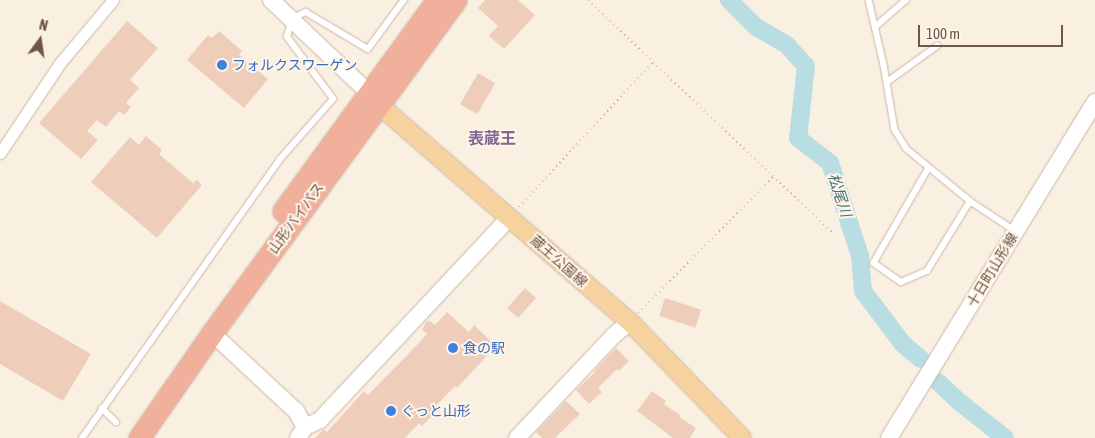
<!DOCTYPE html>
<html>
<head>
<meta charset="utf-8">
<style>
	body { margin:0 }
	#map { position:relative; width:1095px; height:438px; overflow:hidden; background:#faf0e1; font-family:"Asap Condensed","Noto Sans JP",sans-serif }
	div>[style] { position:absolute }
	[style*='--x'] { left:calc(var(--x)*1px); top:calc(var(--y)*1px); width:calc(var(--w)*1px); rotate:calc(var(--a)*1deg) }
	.river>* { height:18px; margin:-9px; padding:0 9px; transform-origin:9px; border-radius:9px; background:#b8dde2 }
	.building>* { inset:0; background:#eecebb; transform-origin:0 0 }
	.path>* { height:2px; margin-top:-1px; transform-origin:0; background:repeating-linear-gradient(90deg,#d2b19f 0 1px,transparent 0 5px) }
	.roads { filter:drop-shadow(0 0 1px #cab7a9) drop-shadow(0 0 1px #cab7a9) }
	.lane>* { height:5.5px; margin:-2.75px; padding:0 2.75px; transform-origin:2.75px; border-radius:2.75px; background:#fff }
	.street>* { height:11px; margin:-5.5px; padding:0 5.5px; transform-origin:5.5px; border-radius:5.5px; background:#fff }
	.secondary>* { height:16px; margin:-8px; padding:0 8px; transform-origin:8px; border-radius:8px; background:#fff }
	.primary>* { height:18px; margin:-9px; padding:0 9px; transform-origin:9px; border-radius:9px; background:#f5d29e }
	.highway>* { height:21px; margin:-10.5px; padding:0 10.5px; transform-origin:10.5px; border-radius:10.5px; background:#f1b09c }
	.dots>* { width:14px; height:14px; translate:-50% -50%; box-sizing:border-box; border:2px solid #fef4e7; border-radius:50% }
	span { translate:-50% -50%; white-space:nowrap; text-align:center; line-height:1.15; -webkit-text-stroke:4px #fef4e7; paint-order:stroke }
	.shop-label { font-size:14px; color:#366cbe }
	.left { translate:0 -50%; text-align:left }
	.street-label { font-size:14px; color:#70564a }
	.water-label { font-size:15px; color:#43737b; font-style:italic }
	.quarter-label { font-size:16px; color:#826693; font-weight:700 }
	.north { position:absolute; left:15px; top:15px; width:50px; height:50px; -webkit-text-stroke:4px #fef4e7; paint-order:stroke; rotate:14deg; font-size:14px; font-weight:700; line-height:20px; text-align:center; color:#70564a }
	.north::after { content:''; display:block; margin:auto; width:18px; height:22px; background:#70564a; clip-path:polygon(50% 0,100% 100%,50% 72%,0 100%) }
	.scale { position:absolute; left:918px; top:25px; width:145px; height:22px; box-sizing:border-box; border:2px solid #70564a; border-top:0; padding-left:6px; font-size:15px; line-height:18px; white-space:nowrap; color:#70564a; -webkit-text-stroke:4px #fef4e7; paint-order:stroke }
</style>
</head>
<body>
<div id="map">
	<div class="river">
		<i style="--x:729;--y:0;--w:38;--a:45"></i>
		<i style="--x:756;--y:27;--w:34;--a:30"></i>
		<i style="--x:786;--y:44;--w:30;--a:48"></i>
		<i style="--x:806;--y:66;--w:72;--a:96.3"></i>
		<i style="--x:798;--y:138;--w:41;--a:38"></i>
		<i style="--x:830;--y:163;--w:98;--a:72.1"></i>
		<i style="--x:860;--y:256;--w:35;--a:85"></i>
		<i style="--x:863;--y:291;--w:66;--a:53"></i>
		<i style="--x:903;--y:344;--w:23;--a:40"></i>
		<i style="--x:938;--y:382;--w:26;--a:43"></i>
		<i style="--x:957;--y:400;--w:61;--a:38.4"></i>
	</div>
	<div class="building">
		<i style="clip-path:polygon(485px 0,518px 0,535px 15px,504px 49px,489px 36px,498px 26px,478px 8px)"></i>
		<i style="clip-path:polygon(127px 21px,158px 48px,130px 80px,139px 88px,126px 103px,131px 107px,124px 115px,119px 111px,106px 127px,97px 120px,87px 131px,98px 140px,81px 159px,39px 123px)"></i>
		<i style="clip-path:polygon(219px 31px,242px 51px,239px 55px,268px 79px,244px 108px,187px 60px,208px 35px,212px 38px)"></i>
		<i style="left:478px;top:73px;width:20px;height:36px;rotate:30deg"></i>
		<i style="clip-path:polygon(146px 136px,162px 150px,159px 154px,193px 183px,197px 180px,202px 185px,157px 238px,91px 182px,130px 137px,139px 145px)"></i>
		<i style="left:525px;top:288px;width:15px;height:27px;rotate:42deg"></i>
		<i style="left:665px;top:298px;width:38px;height:19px;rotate:18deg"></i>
		<i style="clip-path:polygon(0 301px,91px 354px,63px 401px,0 364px)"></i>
		<i style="clip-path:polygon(447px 312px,469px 332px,474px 325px,496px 346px,457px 388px,455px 386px,430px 412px,433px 415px,422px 426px,419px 423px,405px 438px,315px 438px,324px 429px,327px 432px,364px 391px,368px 395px,414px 348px,427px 334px,422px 330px,426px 322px,430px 321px,435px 325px)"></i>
		<i style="clip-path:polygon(616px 348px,629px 361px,619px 371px,617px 369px,598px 388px,602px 392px,589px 404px,576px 390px,595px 372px,594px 371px)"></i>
		<i style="clip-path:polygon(652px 391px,666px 401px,664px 404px,680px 415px,679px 417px,696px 428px,690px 438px,673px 438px,637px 411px)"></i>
		<i style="clip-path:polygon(566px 401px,580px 414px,555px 438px,542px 438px,536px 432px)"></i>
	</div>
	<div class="path">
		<i style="--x:588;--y:0;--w:338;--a:43.6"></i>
		<i style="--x:519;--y:207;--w:197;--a:-47.3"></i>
		<i style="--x:638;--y:313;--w:193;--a:-45.2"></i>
	</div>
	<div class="roads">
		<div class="lane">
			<i style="--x:869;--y:0;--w:67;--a:77"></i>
			<i style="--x:884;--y:65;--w:66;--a:80.4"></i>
			<i style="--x:895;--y:130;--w:22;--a:58"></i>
			<i style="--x:907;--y:149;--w:82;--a:39.5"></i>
			<i style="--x:970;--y:201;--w:53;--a:33.4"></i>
			<i style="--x:875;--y:27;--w:41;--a:-41.1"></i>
			<i style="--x:887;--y:82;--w:62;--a:-35.8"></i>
			<i style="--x:929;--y:168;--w:110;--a:120.1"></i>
			<i style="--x:874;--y:263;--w:33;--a:35"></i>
			<i style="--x:901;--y:282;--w:28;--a:-23"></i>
			<i style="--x:927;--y:271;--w:82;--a:-58.4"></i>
			<i style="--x:102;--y:408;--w:20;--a:45"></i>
			<i style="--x:82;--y:438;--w:342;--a:-54.6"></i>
			<i style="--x:280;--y:159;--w:80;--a:-48.5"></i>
			<i style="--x:333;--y:99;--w:77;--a:-126.6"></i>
			<i style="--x:287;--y:37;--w:20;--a:-75"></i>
			<i style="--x:292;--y:18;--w:15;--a:-23"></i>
			<i style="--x:306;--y:12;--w:72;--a:30.8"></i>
			<i style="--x:368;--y:49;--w:61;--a:-53.7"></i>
		</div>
		<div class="street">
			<i style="--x:0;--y:153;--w:108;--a:-56.3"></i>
			<i style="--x:60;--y:63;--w:82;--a:-49.9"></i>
		</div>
		<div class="secondary">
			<i style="--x:271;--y:0;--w:134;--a:43.5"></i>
			<i style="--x:212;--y:333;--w:115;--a:42.9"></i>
			<i style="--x:296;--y:411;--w:18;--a:61"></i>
			<i style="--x:305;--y:427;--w:13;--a:122"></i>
			<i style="--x:305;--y:427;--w:17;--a:-25"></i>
			<i style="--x:320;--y:420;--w:277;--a:-46.9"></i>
			<i style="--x:517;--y:438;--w:141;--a:-46.7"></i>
			<i style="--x:614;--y:335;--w:21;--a:-39"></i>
			<i style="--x:889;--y:438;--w:394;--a:-58.5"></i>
		</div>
		<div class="primary">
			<i style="--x:371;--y:96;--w:11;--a:49"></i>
			<i style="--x:378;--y:104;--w:333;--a:40.9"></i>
			<i style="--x:630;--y:322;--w:161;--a:46"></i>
		</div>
		<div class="highway">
			<i style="--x:283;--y:211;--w:261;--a:-53.9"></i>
			<i style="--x:139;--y:438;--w:128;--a:-55.2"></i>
			<i style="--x:212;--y:333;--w:413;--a:-53.8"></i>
		</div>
	</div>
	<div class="dots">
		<i style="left:222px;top:65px;background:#3f7fe0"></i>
		<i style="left:453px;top:348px;background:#3f7fe0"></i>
		<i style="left:391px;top:411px;background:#3f7fe0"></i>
	</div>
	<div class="shop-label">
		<span class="left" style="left:232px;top:65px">フォルクスワーゲン</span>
		<span class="left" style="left:463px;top:348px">食の駅</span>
		<span class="left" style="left:401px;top:411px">ぐっと山形</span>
	</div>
	<div class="street-label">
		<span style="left:296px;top:218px;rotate:-54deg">山形バイパス</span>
		<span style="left:559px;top:261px;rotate:41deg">蔵王公園線</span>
		<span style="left:992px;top:270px;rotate:-59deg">十日町山形線</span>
	</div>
	<div class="water-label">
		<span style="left:840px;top:195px;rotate:72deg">松尾川</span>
	</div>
	<div class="quarter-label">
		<span style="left:492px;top:138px">表蔵王</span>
	</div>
	<div class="north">N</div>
	<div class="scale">100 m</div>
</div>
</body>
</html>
